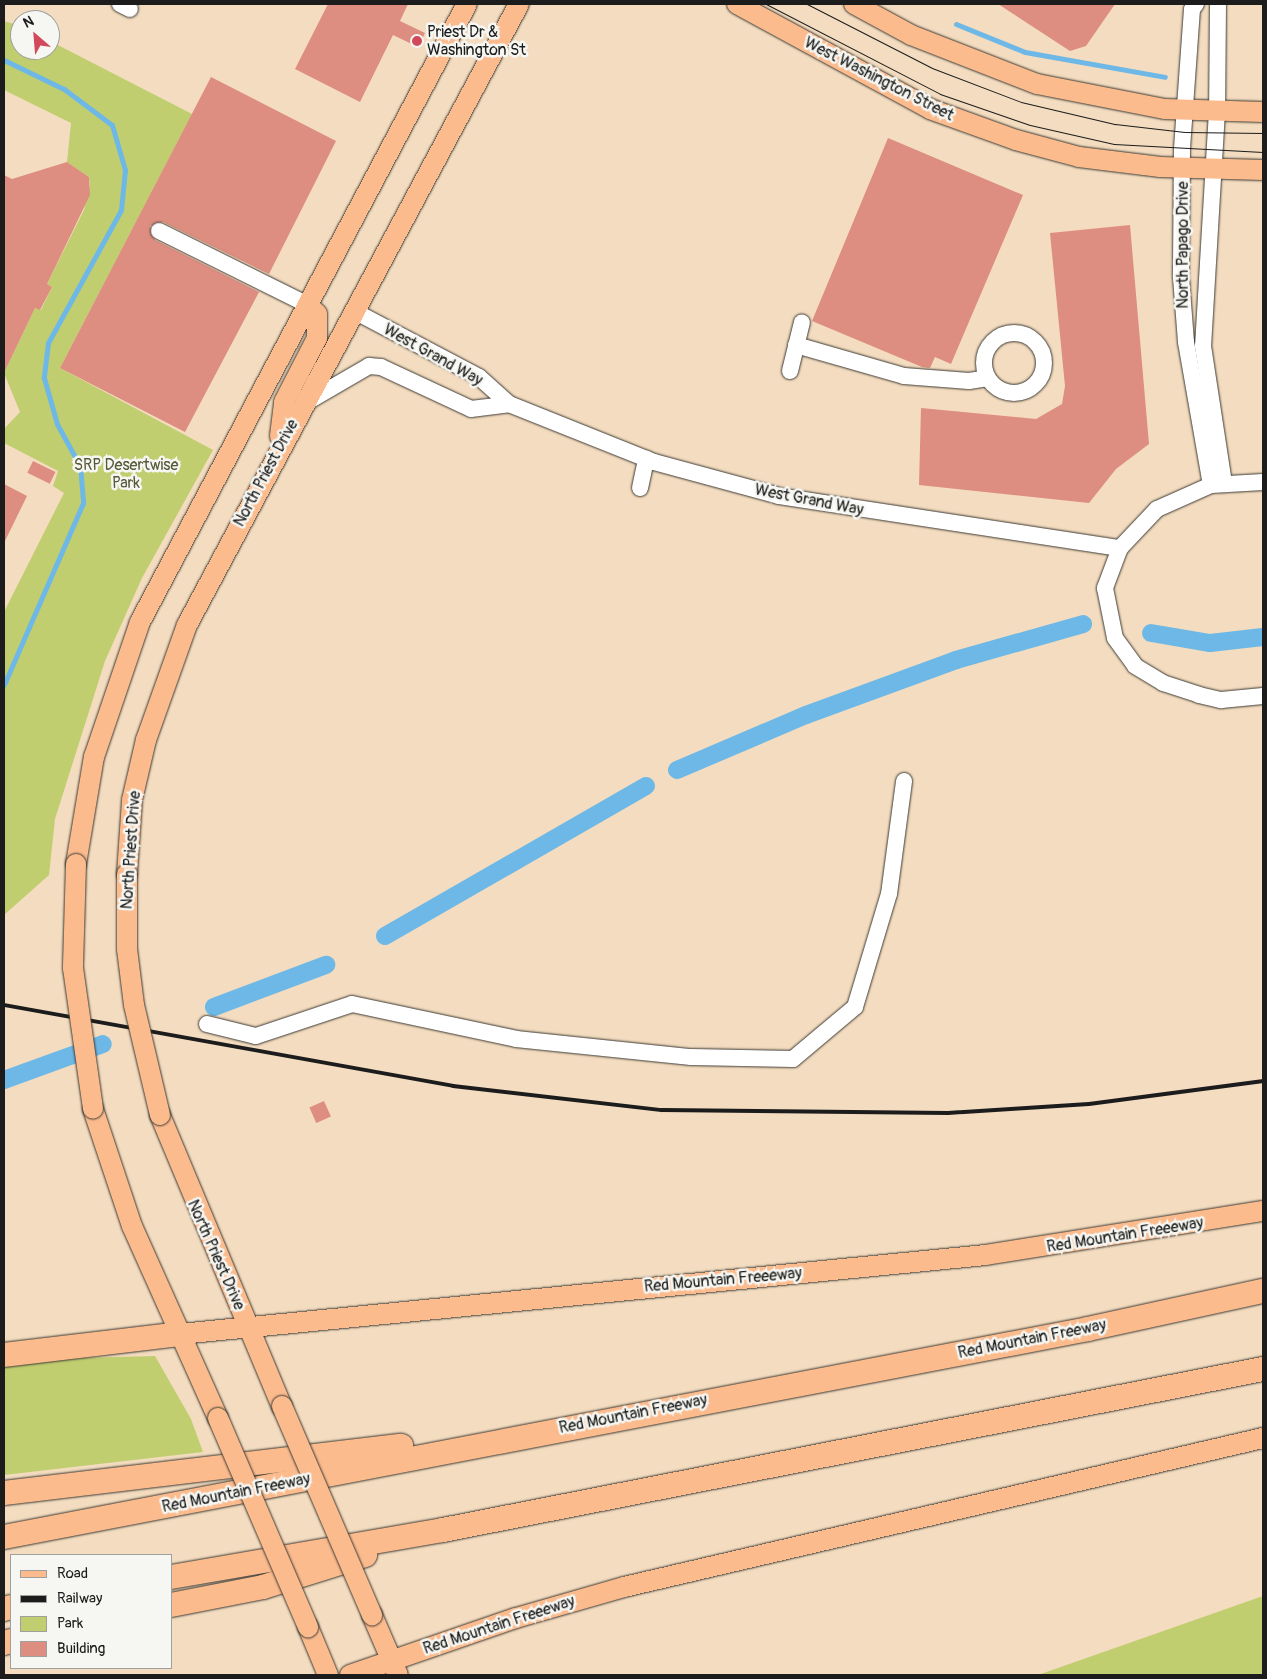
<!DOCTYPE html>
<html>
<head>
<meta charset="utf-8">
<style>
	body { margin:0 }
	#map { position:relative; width:1267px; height:1679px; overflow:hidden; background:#f3dcbf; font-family:Pangolin,sans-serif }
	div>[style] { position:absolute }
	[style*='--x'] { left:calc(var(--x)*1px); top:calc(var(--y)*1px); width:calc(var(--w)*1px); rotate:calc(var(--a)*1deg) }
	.green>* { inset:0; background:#c1ce6f }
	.stream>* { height:5px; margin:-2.5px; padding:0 2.5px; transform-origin:2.5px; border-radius:2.5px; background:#6db8e6 }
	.canal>* { height:18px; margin:-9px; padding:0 9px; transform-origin:9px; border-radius:9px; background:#6db8e6 }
	.building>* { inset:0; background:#dd8e80; transform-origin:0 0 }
	.roads { filter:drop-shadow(0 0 1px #3c3934) drop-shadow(0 0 1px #3c3934) }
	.minor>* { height:16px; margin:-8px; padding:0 8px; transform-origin:8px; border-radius:8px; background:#fff }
	.minor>.ring { margin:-8px; padding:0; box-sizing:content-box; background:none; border:16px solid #fff; border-radius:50% }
	.major>* { height:20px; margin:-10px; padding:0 10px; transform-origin:10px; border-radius:10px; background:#fbbb8d }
	.highway>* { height:24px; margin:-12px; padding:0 12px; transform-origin:12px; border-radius:12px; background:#fbbb8d }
	.tram>* { height:1px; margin:-0.5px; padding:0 0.5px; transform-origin:0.5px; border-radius:0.5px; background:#1c1c1c }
	.rail>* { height:4px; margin:-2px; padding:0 2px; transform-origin:2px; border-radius:2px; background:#1c1c1c }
	.bridges { filter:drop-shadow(0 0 1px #3c3934) drop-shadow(0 0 1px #3c3934) }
	.major-bridge>* { height:20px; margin:-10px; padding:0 10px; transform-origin:10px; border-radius:10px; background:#fbbb8d }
	.dots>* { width:14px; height:14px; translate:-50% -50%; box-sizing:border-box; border:2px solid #f6f6f2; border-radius:50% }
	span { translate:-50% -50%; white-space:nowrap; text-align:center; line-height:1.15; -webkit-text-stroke:5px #f6f6f2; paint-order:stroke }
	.poi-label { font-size:16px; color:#1c1c1c }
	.left { translate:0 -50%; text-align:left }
	.street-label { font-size:16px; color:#1c1c1c }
	.park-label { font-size:16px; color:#565a39 }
	.frame { position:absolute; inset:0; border:5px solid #1c1c1c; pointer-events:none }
	.legend { position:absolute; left:10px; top:1554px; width:162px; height:115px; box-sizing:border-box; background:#f6f6f2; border:1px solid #9f9f9c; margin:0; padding:6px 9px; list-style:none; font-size:15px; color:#1c1c1c }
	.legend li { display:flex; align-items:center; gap:10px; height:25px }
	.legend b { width:25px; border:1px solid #9f9f9c }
	.north { position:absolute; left:10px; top:10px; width:50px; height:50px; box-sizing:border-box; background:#f6f6f2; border:1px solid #9f9f9c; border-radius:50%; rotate:333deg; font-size:14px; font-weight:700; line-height:20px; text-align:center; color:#1c1c1c }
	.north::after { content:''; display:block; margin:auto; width:18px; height:22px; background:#d1495b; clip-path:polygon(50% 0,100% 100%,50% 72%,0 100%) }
</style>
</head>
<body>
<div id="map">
	<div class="green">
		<i style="clip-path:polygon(4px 21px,20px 26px,20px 50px,50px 50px,50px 41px,192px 114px,60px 368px,213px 450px,142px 578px,105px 661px,55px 819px,49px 875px,4px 915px,4px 612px,64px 493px,53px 486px,58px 471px,4px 443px,4px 429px,20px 412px,4px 373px,35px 308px,41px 310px,52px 287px,47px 284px,84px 210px,90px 185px,89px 177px,67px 162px,71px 123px,4px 90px)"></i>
		<i style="clip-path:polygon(155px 1356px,191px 1419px,203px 1452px,4px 1475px,4px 1367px,80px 1358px)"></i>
		<i style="clip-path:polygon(1263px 1596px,1263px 1675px,1038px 1675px)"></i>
	</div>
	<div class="stream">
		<i style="--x:956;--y:24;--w:74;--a:22.1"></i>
		<i style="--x:1025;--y:52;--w:142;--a:10.1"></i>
		<i style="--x:4;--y:60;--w:67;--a:25.8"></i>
		<i style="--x:64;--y:89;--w:60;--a:36.9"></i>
		<i style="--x:112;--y:125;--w:47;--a:73.9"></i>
		<i style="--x:125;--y:170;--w:40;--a:95.7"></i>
		<i style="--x:121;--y:210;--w:152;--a:118.8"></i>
		<i style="--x:48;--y:343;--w:35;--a:97"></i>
		<i style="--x:44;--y:378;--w:48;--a:74.2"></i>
		<i style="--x:57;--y:424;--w:48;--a:61.3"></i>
		<i style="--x:80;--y:466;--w:37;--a:85"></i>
		<i style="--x:83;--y:503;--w:198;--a:113.5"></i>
	</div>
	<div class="canal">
		<i style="--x:1151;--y:633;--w:60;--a:9.6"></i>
		<i style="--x:1210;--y:643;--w:53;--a:-6.5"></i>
		<i style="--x:677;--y:770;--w:140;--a:-23.1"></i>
		<i style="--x:806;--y:715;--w:160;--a:-20.1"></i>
		<i style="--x:956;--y:660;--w:132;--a:-15.8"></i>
		<i style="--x:385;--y:936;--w:301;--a:-29.9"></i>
		<i style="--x:214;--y:1007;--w:120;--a:-20.6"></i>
		<i style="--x:4;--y:1080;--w:105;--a:-20"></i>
	</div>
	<div class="building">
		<i style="clip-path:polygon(328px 4px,408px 4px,400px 21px,425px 33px,418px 47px,393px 35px,360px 102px,295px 69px)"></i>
		<i style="clip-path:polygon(998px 4px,1115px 4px,1086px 46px,1070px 51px)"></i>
		<i style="clip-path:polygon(211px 77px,336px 141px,269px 274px,163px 222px,150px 226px,155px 240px,259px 292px,185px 432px,60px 368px)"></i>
		<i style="clip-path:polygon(888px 138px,1023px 195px,951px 364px,935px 357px,930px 368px,922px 367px,812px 321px)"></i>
		<i style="clip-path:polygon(67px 162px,89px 177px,90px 195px,47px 284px,52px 287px,40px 310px,35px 308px,4px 373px,4px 175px,12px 179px)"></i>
		<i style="clip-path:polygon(1130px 225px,1149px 444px,1116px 469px,1089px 503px,919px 485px,921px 408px,1036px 419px,1062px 404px,1065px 386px,1050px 233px)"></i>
		<i style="left:33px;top:461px;width:25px;height:13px;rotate:26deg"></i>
		<i style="clip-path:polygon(4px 484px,27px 496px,4px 543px)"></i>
		<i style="left:324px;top:1101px;width:17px;height:16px;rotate:66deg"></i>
	</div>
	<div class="roads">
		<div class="minor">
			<i style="--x:120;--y:4;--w:11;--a:27"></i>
			<i style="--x:1196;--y:4;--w:6;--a:129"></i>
			<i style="--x:1192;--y:9;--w:141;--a:94.1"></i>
			<i style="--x:1182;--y:150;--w:127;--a:90.5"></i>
			<i style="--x:1181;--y:277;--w:65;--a:85.6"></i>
			<i style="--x:1186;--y:342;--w:145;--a:80.1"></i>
			<i style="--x:1218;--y:4;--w:107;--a:90.5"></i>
			<i style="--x:1217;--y:111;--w:235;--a:93.4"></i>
			<i style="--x:1203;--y:346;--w:139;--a:81.3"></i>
			<i style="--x:159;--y:231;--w:166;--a:26.4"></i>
			<i style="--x:354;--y:311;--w:141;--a:27.8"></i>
			<i style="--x:479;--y:377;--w:40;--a:42"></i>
			<i style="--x:509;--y:404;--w:156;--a:21.8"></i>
			<i style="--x:654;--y:462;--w:130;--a:15.2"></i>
			<i style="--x:779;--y:496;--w:345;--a:8.7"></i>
			<i class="ring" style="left:984px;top:333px;width:44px;height:44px"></i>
			<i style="--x:796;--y:345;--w:112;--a:16"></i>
			<i style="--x:904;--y:376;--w:65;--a:4.4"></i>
			<i style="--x:969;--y:381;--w:19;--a:-9"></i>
			<i style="--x:790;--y:371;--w:50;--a:-76.2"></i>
			<i style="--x:307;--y:402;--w:72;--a:-30.1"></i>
			<i style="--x:369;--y:366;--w:12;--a:5"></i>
			<i style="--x:381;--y:367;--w:99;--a:25"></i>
			<i style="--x:471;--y:409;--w:38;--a:-7"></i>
			<i style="--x:1263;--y:482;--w:52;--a:176.7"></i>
			<i style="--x:1211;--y:485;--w:59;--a:156"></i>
			<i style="--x:1157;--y:509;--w:54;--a:133.5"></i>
			<i style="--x:1120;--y:548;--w:43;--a:110.6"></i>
			<i style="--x:1105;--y:588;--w:51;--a:78.7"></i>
			<i style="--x:1115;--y:638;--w:34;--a:54"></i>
			<i style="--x:1135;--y:666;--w:33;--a:31"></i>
			<i style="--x:1163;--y:683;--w:38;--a:18"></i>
			<i style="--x:1199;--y:695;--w:23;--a:13"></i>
			<i style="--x:1221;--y:700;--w:42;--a:-5.4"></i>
			<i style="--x:640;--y:488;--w:30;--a:-78"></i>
			<i style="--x:207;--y:1024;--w:50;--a:13.8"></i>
			<i style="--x:256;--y:1036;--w:101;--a:-18.4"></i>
			<i style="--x:352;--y:1004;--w:168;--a:12"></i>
			<i style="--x:516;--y:1039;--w:176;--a:5.9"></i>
			<i style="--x:691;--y:1057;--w:102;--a:1.1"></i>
			<i style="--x:793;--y:1059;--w:81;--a:-40"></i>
			<i style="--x:855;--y:1007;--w:118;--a:-73.3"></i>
			<i style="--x:889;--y:894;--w:114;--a:-82.4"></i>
		</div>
		<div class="major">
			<i style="--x:737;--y:4;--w:220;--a:28.5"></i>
			<i style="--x:930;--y:109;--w:91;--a:19.8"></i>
			<i style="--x:1016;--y:140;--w:65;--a:15.1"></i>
			<i style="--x:1079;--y:157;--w:82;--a:7"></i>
			<i style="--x:1160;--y:167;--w:103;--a:1.7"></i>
			<i style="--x:854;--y:4;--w:65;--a:28.5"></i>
			<i style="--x:911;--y:35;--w:135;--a:21.3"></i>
			<i style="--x:1037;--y:84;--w:130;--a:11.1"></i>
			<i style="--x:1165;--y:109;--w:98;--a:1.8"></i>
			<i style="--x:280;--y:436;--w:34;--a:-83"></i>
			<i style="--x:284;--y:402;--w:72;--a:-62.7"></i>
			<i style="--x:317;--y:338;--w:24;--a:-90"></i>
			<i style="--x:317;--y:314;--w:13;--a:-135"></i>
			<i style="--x:76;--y:864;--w:109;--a:-80.5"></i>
			<i style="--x:94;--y:757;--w:143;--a:-71.2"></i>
			<i style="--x:140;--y:622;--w:699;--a:-62.12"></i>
			<i style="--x:127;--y:874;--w:74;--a:-86.1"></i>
			<i style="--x:132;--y:800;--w:62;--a:-76.9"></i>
			<i style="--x:146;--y:740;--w:122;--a:-70.4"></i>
			<i style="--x:187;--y:625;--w:704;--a:-61.87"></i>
			<i style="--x:93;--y:1109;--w:123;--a:71.6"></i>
			<i style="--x:132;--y:1226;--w:210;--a:65.9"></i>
			<i style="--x:160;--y:1115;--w:316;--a:67.3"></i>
			<i style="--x:180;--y:1334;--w:809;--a:-5.6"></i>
			<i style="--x:985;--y:1255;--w:281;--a:-9"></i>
			<i style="--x:372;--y:1615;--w:65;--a:66.6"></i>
			<i style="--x:308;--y:1627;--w:52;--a:67.4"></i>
			<i style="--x:350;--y:1675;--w:176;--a:-19"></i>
			<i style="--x:516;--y:1618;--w:112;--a:-16"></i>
			<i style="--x:624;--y:1587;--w:656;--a:-13.13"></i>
		</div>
		<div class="highway">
			<i style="--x:4;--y:1355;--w:177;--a:-6.8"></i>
			<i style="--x:4;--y:1493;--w:400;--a:-6.8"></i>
			<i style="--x:4;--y:1537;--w:1104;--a:-10.86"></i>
			<i style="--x:1088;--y:1329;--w:179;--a:-12.3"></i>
			<i style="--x:171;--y:1577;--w:276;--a:-9.8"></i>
			<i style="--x:443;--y:1530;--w:836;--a:-11.11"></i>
			<i style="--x:171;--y:1605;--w:94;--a:-11.1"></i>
			<i style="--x:263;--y:1587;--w:107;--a:-17.4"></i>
			<i style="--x:4;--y:1609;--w:7;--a:-16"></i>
			<i style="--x:4;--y:1643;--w:7;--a:-16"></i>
		</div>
	</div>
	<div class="tram">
		<i style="--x:766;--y:4;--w:196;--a:27.3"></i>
		<i style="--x:940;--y:94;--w:95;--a:19"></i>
		<i style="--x:1030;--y:125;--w:86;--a:12.7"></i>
		<i style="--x:1114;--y:144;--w:149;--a:3.1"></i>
		<i style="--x:807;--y:4;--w:140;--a:27.1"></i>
		<i style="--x:932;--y:68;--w:95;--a:20.9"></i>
		<i style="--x:1021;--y:102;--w:97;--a:13.2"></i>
		<i style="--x:1115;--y:124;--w:70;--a:6.5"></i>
		<i style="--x:1185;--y:132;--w:78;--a:0.7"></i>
	</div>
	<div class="rail">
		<i style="--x:4;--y:1005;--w:456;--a:10.2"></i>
		<i style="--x:453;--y:1086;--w:210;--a:6.6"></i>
		<i style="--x:662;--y:1110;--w:286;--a:0.6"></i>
		<i style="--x:948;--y:1113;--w:141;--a:-3.7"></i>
		<i style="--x:1089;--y:1104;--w:176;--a:-7.5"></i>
	</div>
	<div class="bridges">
		<div class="major-bridge">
			<i style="--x:76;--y:864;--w:104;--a:91.7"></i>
			<i style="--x:73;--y:968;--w:142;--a:81.9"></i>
			<i style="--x:127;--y:874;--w:75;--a:90"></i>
			<i style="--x:127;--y:949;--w:56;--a:82.9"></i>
			<i style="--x:134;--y:1005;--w:113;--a:76.7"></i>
			<i style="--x:282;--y:1406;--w:228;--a:66.7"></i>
			<i style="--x:218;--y:1418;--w:228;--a:66.7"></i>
		</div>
	</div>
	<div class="dots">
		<i style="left:417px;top:41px;background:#d1495b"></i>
	</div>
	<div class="poi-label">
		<span class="left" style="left:427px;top:41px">Priest Dr &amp;<br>Washington St</span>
	</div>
	<div class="street-label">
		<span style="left:879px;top:79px;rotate:27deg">West Washington Street</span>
		<span style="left:1183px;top:245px;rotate:-90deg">North Papago Drive</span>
		<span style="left:433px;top:355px;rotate:29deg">West Grand Way</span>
		<span style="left:266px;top:473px;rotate:-62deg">North Priest Drive</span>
		<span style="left:809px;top:500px;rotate:11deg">West Grand Way</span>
		<span style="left:131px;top:850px;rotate:-86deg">North Priest Drive</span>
		<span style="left:1125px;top:1235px;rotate:-9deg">Red Mountain Freeeway</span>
		<span style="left:216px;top:1255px;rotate:66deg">North Priest Drive</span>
		<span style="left:723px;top:1280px;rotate:-5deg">Red Mountain Freeeway</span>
		<span style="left:1032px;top:1339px;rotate:-11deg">Red Mountain Freeway</span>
		<span style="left:633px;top:1414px;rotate:-11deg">Red Mountain Freeway</span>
		<span style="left:236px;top:1493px;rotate:-11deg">Red Mountain Freeway</span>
		<span style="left:499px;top:1625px;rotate:-18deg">Red Mountain Freeeway</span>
	</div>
	<div class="park-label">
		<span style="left:126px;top:474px">SRP Desertwise<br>Park</span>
	</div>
	<div class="frame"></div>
	<ul class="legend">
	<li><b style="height:6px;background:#fbbb8d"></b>Road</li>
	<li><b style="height:6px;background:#1c1c1c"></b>Railway</li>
	<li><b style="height:14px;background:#c1ce6f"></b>Park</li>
	<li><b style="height:14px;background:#dd8e80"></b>Building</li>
	</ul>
	<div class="north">N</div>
</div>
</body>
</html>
